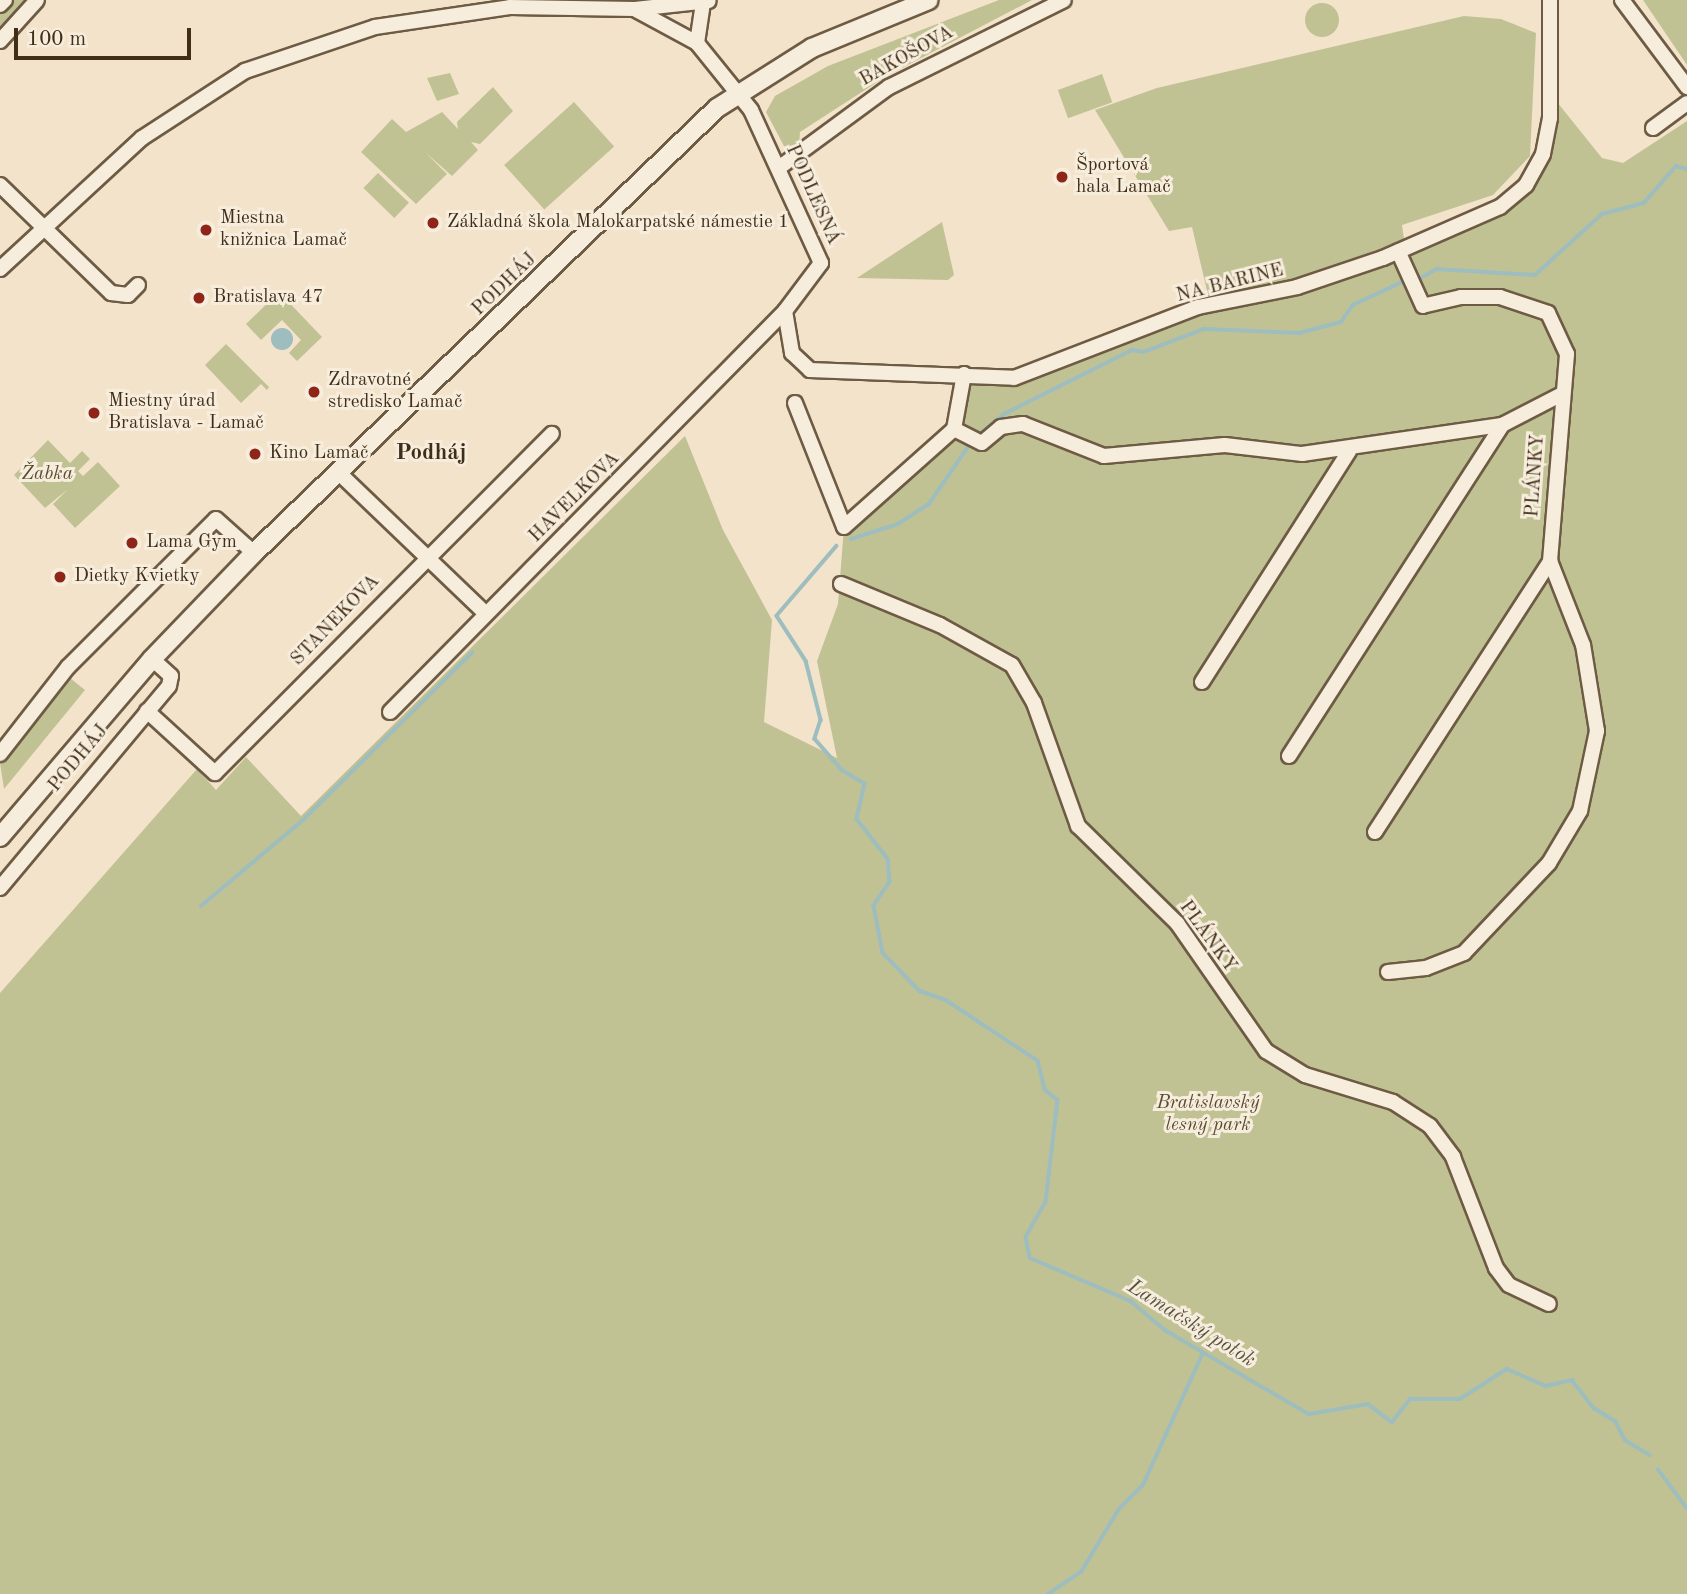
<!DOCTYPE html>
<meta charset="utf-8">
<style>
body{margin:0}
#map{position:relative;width:1687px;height:1594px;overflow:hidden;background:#f3e3cb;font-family:"Old Standard TT",serif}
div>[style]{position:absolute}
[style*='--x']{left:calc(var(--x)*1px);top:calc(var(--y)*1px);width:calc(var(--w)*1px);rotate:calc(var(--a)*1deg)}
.green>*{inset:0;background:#c1c293;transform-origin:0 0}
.round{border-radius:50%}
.water>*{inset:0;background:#9dbdbe}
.stream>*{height:3.5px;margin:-1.75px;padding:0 1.75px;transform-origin:1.75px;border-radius:1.75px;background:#9dbdbe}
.roads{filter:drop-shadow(2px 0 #6e5b44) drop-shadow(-2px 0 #6e5b44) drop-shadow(0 2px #6e5b44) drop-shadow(0 -2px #6e5b44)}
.minor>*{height:14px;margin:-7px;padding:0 7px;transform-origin:7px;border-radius:7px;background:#f7eddd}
.tertiary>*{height:18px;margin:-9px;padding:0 9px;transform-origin:9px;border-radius:9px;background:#f7eddd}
.dots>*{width:19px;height:19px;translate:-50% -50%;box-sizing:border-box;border:4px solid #f7eddd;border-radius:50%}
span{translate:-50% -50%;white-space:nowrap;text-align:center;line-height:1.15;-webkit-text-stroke:6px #f7eddd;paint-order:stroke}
.street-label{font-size:19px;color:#412e17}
.poi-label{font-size:19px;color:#412e17}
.left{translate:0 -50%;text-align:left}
.park-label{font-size:19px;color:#5b4c30;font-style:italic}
.water-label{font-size:21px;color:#585241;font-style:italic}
.quarter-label{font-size:23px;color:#412e17;font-weight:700}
.scale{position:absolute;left:14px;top:28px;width:177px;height:32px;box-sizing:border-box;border:4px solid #412e17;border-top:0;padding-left:9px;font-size:21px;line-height:24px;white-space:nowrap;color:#412e17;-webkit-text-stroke:5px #f7eddd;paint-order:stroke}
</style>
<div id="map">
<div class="green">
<i style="clip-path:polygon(5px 0,37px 0,0 41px,0 5px)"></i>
<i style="clip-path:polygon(999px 0,1032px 0,885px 77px,800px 132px,799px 147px,785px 148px,766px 112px,775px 96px,828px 66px)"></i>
<i style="clip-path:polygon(1643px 0,1687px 0,1687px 65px)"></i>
<i class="round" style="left:1305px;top:3px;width:34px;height:34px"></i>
<i style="clip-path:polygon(1464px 16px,1501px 19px,1536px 33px,1530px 156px,1493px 195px,1402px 225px,1404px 239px,1322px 272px,1209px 299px,1192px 227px,1169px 231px,1095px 110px,1157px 88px)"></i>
<i style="clip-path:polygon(450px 73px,459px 94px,437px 101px,427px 78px)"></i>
<i style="left:1102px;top:74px;width:30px;height:47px;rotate:70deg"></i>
<i style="clip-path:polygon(493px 87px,513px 111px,480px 144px,471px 142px,478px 150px,452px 176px,425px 152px,447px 174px,416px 204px,361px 152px,392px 119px,406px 132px,442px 112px,458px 129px,457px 122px)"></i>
<i style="left:574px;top:102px;width:60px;height:94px;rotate:48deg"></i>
<i style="clip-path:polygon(1557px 102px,1602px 158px,1623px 163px,1687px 121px,1687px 1594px,0 1594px,0 993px,197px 769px,216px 790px,246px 757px,301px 816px,685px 436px,723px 530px,772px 620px,764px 722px,837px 758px,817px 661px,838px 604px,844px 527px,954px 430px,964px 374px,1014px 378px,1207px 305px,1299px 294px,1499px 214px,1527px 193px,1541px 170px)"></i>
<i style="left:378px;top:173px;width:43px;height:21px;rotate:44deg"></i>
<i style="clip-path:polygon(942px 222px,954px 275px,948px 280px,857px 278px)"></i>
<i style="clip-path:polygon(279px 292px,322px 337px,297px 361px,289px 353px,301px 340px,282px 320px,261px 340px,246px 324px)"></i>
<i style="clip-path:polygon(226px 344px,269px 387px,267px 390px,261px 384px,241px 403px,205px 365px)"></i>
<i style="clip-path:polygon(48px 440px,70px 463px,82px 451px,90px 459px,78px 471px,83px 476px,98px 462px,120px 486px,75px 528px,53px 504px,68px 489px,45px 508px,14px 475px)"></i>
<i style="clip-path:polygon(70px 678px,85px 690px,4px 789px,0 763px)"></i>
</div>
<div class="water">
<i class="round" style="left:271px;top:328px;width:22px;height:22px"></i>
</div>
<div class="stream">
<i style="--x:1417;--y:280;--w:23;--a:-29"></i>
<i style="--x:1437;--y:269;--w:98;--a:3.5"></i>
<i style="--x:1535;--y:275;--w:91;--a:-42.3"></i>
<i style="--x:1602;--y:214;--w:43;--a:-14.7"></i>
<i style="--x:1644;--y:203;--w:49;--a:-49.1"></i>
<i style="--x:1676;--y:166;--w:11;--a:15"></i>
<i style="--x:977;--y:436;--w:35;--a:-39"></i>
<i style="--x:1004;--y:414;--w:143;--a:-26.6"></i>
<i style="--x:1132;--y:350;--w:12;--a:9"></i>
<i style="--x:1144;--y:352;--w:64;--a:-21"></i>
<i style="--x:1204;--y:329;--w:95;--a:2.4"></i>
<i style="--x:1299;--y:333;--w:43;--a:-14.7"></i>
<i style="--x:1341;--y:322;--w:21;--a:-55"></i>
<i style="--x:1353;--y:305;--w:54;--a:-25.1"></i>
<i style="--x:851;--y:539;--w:49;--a:-17.7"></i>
<i style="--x:898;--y:524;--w:37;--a:-33"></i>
<i style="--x:929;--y:504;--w:76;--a:-55.7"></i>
<i style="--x:837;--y:546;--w:92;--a:130.6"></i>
<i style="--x:777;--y:616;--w:54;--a:57.2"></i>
<i style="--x:806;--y:661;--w:61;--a:75.7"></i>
<i style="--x:821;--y:720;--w:20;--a:108"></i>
<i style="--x:815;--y:739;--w:41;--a:48.9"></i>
<i style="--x:842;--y:770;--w:27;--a:31"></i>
<i style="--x:865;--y:784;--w:36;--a:103"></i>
<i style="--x:857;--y:819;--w:51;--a:52.2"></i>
<i style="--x:888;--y:859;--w:23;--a:85"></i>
<i style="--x:890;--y:882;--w:29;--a:124"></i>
<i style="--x:874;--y:906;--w:48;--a:79.2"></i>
<i style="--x:883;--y:953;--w:53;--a:45.8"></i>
<i style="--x:920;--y:991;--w:28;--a:19"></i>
<i style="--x:946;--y:1000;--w:110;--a:33.5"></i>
<i style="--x:1038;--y:1061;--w:30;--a:76"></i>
<i style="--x:1045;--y:1090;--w:16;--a:38"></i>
<i style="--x:1058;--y:1100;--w:103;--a:96.7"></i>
<i style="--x:1046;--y:1202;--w:40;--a:119.7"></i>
<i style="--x:1026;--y:1237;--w:21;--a:79"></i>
<i style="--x:1030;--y:1258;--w:110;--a:23.1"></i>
<i style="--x:1131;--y:1301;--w:45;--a:40.5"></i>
<i style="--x:1165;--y:1330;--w:167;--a:30.3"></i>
<i style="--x:1309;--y:1414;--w:60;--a:-9.6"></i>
<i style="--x:1368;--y:1404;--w:30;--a:37"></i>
<i style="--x:1392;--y:1422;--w:29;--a:-52"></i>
<i style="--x:1410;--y:1399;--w:50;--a:0"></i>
<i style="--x:1460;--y:1399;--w:56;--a:-32.6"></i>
<i style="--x:1507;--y:1369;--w:43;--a:23.6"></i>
<i style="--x:1546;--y:1386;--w:27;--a:-13"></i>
<i style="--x:1572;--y:1380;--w:36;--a:52"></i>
<i style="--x:1594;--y:1408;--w:26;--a:32"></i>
<i style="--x:1616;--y:1422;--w:20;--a:63"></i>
<i style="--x:1625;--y:1440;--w:29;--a:31"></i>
<i style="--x:201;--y:906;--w:133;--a:-40.1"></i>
<i style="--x:303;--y:820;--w:238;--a:-44.7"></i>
<i style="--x:1658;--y:1469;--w:49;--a:53.4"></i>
<i style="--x:1048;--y:1594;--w:40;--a:-34"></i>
<i style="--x:1081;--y:1572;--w:74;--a:-58.9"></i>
<i style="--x:1119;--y:1509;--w:34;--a:-45"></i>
<i style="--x:1143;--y:1485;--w:145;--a:-65.6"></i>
</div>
<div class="roads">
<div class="minor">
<i style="--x:1622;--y:0;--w:109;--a:53.2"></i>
<i style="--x:0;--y:5;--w:7;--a:-45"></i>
<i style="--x:636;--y:10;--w:69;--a:28.4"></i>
<i style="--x:0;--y:41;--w:55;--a:-47.9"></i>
<i style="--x:1653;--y:128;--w:42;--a:-36.3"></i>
<i style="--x:780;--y:167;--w:135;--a:-36.3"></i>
<i style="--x:889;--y:87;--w:195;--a:-26.4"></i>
<i style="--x:0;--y:185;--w:155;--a:44.2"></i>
<i style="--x:111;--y:293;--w:17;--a:7"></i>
<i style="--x:128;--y:295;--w:14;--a:-45"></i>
<i style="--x:0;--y:269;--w:193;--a:-42.7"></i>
<i style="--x:142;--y:138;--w:123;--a:-33"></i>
<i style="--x:245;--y:71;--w:137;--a:-18.7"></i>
<i style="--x:375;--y:27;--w:136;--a:-8.4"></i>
<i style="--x:510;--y:7;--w:125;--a:0.9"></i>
<i style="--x:635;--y:9;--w:74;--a:-6.2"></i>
<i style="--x:785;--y:311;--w:43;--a:80.5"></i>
<i style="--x:792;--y:353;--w:25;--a:43"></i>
<i style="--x:810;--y:370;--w:204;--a:2.2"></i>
<i style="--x:1014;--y:378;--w:197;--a:-21.1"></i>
<i style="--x:1198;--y:307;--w:101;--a:-11.4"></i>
<i style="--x:1297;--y:287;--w:91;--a:-18.6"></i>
<i style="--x:1383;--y:258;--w:128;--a:-23.6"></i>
<i style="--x:1500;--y:207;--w:34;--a:-40"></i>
<i style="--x:1526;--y:185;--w:35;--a:-61"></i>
<i style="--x:1543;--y:154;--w:37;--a:-79"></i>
<i style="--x:1550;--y:118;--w:118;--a:-90"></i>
<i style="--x:795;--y:403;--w:133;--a:68.4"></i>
<i style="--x:844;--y:527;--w:147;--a:-41.7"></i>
<i style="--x:954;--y:429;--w:56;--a:-79.7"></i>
<i style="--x:954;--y:429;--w:31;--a:27"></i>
<i style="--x:982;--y:443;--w:25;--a:-40"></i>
<i style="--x:1001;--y:427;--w:22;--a:-8"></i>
<i style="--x:1023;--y:424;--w:87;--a:21.6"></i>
<i style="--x:1104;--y:456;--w:121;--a:-5.2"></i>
<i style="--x:1225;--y:445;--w:78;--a:6.7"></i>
<i style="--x:1302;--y:454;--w:202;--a:-8.3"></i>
<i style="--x:1502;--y:425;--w:68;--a:-27.3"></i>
<i style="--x:338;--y:472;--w:202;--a:43.8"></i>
<i style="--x:841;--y:584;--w:107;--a:22.5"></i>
<i style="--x:940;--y:625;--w:82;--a:29.1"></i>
<i style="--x:1012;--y:665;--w:44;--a:59.9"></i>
<i style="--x:1034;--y:703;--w:131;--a:70.3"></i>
<i style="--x:1078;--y:826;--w:139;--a:44.4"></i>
<i style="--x:1177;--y:923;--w:156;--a:55.2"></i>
<i style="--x:1266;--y:1051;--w:46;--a:31.6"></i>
<i style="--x:1305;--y:1075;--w:92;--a:17.1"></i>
<i style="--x:1393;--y:1102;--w:44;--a:33"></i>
<i style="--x:1430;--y:1126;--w:39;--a:53"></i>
<i style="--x:1453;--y:1157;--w:119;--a:68.8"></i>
<i style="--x:1496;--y:1268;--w:21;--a:53"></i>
<i style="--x:1509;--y:1285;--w:44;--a:25.4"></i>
<i style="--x:1202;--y:682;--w:274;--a:-57.5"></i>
<i style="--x:147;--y:711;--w:92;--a:42.4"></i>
<i style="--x:215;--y:773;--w:478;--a:-45.2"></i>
<i style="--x:390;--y:712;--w:563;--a:-45.43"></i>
<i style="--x:785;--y:311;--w:60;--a:-53.1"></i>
<i style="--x:821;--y:263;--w:168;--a:-114.6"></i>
<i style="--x:751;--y:110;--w:86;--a:-128.9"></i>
<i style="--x:697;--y:43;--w:40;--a:-81.5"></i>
<i style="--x:0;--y:754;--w:110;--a:-52"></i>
<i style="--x:68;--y:667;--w:209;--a:-45"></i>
<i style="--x:216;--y:519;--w:51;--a:41.8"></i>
<i style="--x:1289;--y:756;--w:394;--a:-57.2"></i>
<i style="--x:1375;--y:832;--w:323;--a:-57.1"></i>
<i style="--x:0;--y:888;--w:263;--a:-50.1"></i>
<i style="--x:169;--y:686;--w:10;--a:-79"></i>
<i style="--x:171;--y:676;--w:25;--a:-138"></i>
<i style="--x:1388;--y:972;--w:38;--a:-6"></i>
<i style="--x:1426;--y:968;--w:41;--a:-21.5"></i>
<i style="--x:1464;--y:953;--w:124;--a:-46.6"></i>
<i style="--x:1549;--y:863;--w:61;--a:-59.2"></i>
<i style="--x:1580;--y:811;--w:82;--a:-78"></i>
<i style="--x:1597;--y:731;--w:87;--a:-99.2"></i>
<i style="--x:1583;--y:645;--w:90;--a:-111.4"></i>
<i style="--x:1550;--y:561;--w:208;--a:-85.3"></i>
<i style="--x:1567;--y:354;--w:45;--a:-114.9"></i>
<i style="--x:1548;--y:313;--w:51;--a:-161.6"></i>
<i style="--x:1500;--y:297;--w:39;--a:180"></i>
<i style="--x:1461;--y:297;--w:39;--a:167"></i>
<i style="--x:1423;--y:306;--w:60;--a:-114.4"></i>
</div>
<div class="tertiary">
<i style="--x:0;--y:837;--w:234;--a:-49.5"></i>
<i style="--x:152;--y:659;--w:147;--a:-46.1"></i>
<i style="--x:254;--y:553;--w:642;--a:-43.86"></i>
<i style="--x:717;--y:108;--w:112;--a:-32.3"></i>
<i style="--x:812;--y:48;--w:126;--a:-22.3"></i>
</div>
</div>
<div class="dots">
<i style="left:1062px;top:177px;background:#8f2418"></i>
<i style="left:433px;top:223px;background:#8f2418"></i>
<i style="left:206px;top:230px;background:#8f2418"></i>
<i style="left:199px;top:298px;background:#8f2418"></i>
<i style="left:314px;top:392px;background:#8f2418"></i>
<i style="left:94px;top:413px;background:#8f2418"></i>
<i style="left:255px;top:454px;background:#8f2418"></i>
<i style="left:132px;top:543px;background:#8f2418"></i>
<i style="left:60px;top:577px;background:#8f2418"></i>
</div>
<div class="street-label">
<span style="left:907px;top:57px;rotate:-29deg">BAKOŠOVA</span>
<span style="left:812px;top:195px;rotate:66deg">PODLESNÁ</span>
<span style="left:1230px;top:284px;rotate:-14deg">NA BARINE</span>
<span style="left:505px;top:285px;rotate:-44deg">PODHÁJ</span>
<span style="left:1536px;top:476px;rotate:-86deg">PLÁNKY</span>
<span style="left:575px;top:498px;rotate:-45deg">HAVELKOVA</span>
<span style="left:336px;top:621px;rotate:-46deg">STANEKOVA</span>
<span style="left:79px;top:759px;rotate:-50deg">PODHÁJ</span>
<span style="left:1207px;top:937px;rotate:54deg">PLÁNKY</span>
</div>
<div class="poi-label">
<span class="left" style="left:1076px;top:177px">Športová<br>hala Lamač</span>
<span class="left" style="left:220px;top:230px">Miestna<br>knižnica Lamač</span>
<span class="left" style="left:447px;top:223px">Základná škola Malokarpatské námestie 1</span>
<span class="left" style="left:213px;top:298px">Bratislava 47</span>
<span class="left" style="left:328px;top:392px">Zdravotné<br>stredisko Lamač</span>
<span class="left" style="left:108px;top:413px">Miestny úrad<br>Bratislava - Lamač</span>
<span class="left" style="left:269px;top:454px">Kino Lamač</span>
<span class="left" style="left:146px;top:543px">Lama Gym</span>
<span class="left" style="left:74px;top:577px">Dietky Kvietky</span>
</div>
<div class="park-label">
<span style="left:47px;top:475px">Žabka</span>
<span style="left:1208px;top:1115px">Bratislavský<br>lesný park</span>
</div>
<div class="water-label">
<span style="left:1191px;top:1324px;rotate:32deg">Lamačský potok</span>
</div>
<div class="quarter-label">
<span style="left:431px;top:453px">Podháj</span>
</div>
<div class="scale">100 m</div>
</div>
